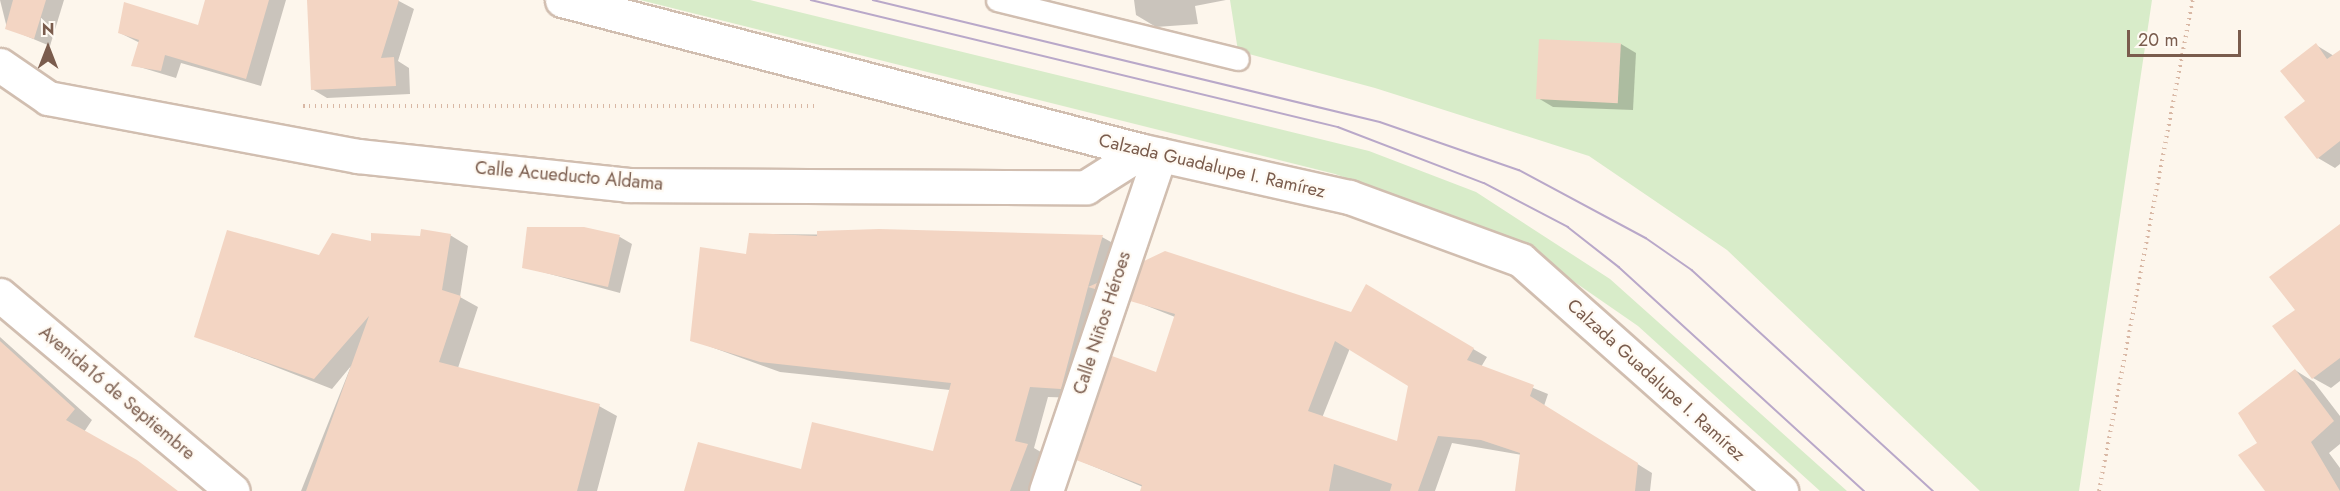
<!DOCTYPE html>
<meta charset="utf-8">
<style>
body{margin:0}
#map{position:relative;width:2340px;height:491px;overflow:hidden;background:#fdf6ec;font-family:Jost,sans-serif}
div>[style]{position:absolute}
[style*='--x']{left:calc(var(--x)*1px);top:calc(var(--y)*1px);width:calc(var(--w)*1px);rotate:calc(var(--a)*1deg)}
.green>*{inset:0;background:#d8ecc9}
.shadow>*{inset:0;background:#0003}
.building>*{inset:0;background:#f3d5c3;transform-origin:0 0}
.path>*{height:4px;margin-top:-2px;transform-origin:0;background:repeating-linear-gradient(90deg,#d9b8a5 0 1.5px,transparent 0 6px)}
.roads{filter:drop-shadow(2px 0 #d1beb0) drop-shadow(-2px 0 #d1beb0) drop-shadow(0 2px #d1beb0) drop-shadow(0 -2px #d1beb0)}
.lane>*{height:21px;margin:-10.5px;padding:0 10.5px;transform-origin:10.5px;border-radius:10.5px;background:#fff}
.street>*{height:33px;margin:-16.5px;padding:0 16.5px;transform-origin:16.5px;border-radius:16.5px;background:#fff}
.secondary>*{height:33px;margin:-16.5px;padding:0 16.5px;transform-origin:16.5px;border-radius:16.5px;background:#fff}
.tram>*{height:1.5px;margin:-0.75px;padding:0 0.75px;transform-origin:0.75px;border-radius:0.75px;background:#b9a8c9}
span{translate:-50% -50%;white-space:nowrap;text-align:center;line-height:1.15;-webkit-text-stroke:4.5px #fffaf3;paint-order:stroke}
.street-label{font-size:18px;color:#7a5c4d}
.north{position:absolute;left:18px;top:18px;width:60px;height:60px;-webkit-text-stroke:4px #fffaf3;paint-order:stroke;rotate:0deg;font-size:16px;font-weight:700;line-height:24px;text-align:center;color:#7a5c4d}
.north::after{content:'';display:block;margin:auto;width:21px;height:27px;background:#7a5c4d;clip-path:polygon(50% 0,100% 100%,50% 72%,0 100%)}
.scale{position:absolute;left:2127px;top:30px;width:114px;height:27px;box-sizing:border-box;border:3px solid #7a5c4d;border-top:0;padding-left:8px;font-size:18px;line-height:21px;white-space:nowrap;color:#7a5c4d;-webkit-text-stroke:4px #fffaf3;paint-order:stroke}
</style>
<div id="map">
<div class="green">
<i style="clip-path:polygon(640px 0,750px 0,1369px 151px,1476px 192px,1610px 279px,1847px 491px,1820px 491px,1638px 326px,1508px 236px,1335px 174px)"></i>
<i style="clip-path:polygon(1230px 0,2152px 0,2079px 491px,1980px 491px,1727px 250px,1589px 156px,1375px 88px,1238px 51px)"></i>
</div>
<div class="shadow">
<i style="clip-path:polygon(0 0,64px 0,50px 46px,7px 28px)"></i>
<i style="clip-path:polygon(207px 0,286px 0,261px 86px,181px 63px,176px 78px,133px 65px,140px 43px,120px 33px,199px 27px)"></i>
<i style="clip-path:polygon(308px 0,397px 0,414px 9px,398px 61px,409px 68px,410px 94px,327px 98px,312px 89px)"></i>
<i style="clip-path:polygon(1134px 0,1226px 0,1195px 6px,1198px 24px,1156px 27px,1136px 15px)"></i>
<i style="clip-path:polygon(1621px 44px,1636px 53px,1633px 110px,1553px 107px,1538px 98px)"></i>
<i style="clip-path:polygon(2316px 45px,2334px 56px,2340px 52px,2340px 164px,2335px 168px,2318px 158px,2307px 102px)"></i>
<i style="clip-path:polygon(2340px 226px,2340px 381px,2331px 388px,2313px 378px,2297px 310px)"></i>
<i style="clip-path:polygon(529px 229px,620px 237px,632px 244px,620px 293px,524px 267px)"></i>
<i style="clip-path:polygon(751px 234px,1102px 237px,1120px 247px,1079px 398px,1048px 397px,1034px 448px,1051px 458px,1041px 491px,685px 491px,934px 453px,950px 390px,780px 372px,692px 340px,747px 256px)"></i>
<i style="clip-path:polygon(450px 235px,468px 246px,460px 297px,478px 307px,458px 368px,599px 406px,617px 416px,597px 491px,301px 491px,351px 366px,332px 389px,196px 336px,320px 257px,372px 243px)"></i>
<i style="clip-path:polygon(evenodd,1366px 287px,1487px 357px,1481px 367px,1548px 394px,1544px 406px,1652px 473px,1650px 491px,1519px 491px,1522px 455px,1452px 443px,1435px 491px,1141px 491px,1143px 487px,1078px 460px,1157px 374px,1175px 317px,1132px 300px,1352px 314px,1366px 287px,1350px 348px,1409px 385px,1398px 443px,1322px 418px,1350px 348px)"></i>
<i style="clip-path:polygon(0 337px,92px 420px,84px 432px,174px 491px,0 491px)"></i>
<i style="clip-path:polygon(2295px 370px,2314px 382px,2340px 416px,2340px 444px,2329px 453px,2340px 468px,2340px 491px,2267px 491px,2259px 443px)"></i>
</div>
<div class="building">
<i style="clip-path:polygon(13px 0,46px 0,34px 39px,5px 29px)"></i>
<i style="clip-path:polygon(205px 0,269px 0,246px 79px,165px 55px,161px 71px,131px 66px,139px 40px,118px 33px,124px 2px,198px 25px)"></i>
<i style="clip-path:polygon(307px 0,399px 0,381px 58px,394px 57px,396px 86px,311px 90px)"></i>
<i style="left:1539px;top:39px;width:82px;height:60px;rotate:3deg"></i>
<i style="clip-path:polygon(2316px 43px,2327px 59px,2340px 50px,2340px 141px,2317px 159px,2284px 117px,2305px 101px,2280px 71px)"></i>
<i style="clip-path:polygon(2340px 224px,2340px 358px,2312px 379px,2272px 326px,2295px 310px,2269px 277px)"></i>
<i style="clip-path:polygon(527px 227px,584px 227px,620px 235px,608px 287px,522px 268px)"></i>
<i style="clip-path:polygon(421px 229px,451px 234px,442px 290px,461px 296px,439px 362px,600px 404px,577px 491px,306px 491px,369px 316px,314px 379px,194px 337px,227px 230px,319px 255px,332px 233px,371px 241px,371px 233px,420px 236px)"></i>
<i style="clip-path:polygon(879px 229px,1103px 235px,1088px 287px,1097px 283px,1095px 289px,1088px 287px,1061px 389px,1030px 387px,1015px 441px,1028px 444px,1010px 491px,684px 491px,698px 442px,801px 469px,812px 422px,933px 451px,951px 383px,760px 362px,690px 341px,700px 247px,746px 254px,749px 233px,817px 236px,817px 231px)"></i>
<i style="clip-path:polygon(evenodd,1165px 251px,1351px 312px,1366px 284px,1474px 348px,1467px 360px,1534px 385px,1530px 396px,1638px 463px,1635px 491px,1515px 491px,1520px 453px,1481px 440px,1438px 436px,1418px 491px,1390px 491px,1392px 484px,1334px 464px,1329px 491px,1140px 491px,1142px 485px,1076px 460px,1112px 356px,1156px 372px,1175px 314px,1130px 301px,1144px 261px,1165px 251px,1335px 341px,1408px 386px,1397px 441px,1308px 411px,1335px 341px)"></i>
<i style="clip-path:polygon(0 341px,75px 409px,66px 420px,137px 460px,178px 491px,0 491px)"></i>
<i style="clip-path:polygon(2295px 369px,2334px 421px,2311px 442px,2340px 491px,2265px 491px,2238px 455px,2257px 443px,2238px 413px)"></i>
</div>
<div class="path">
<i style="--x:303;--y:106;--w:515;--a:0"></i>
<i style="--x:2099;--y:491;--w:500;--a:-79.2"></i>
</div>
<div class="roads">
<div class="lane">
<i style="--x:997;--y:0;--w:248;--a:13.8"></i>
</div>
<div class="street">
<i style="--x:0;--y:65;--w:58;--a:34.5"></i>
<i style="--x:48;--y:98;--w:315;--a:10.6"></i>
<i style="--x:358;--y:156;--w:272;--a:6.1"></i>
<i style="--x:628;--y:185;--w:458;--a:0.3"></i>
<i style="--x:1086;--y:187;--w:67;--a:-32.3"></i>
<i style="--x:1046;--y:491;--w:355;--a:-71.3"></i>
</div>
<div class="secondary">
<i style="--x:562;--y:0;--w:600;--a:14.57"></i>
<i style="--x:1143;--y:151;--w:211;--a:12.6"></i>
<i style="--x:1349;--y:197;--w:183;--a:20.1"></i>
<i style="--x:1521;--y:260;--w:348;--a:41.6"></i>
<i style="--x:0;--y:295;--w:304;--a:40.1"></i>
</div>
</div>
<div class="tram">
<i style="--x:811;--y:0;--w:542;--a:13.55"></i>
<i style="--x:1338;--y:127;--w:156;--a:21"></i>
<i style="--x:1484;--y:183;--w:95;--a:27.6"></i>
<i style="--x:1568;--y:227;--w:65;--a:38.1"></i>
<i style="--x:1619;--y:267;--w:332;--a:42.4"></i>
<i style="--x:873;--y:0;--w:521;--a:13.53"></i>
<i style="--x:1380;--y:122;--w:147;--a:19.1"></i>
<i style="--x:1519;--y:170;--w:144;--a:28.2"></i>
<i style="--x:1646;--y:238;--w:56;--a:34.8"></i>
<i style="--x:1692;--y:270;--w:327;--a:42.5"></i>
</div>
<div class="street-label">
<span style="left:1212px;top:166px;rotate:13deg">Calzada Guadalupe I. Ramírez</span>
<span style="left:569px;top:176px;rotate:5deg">Calle Acueducto Aldama</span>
<span style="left:1102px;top:323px;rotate:-72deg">Calle Niños Héroes</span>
<span style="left:1656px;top:380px;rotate:42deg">Calzada Guadalupe I. Ramírez</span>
<span style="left:117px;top:393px;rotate:40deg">Avenida16 de Septiembre</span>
</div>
<div class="north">N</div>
<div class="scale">20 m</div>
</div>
